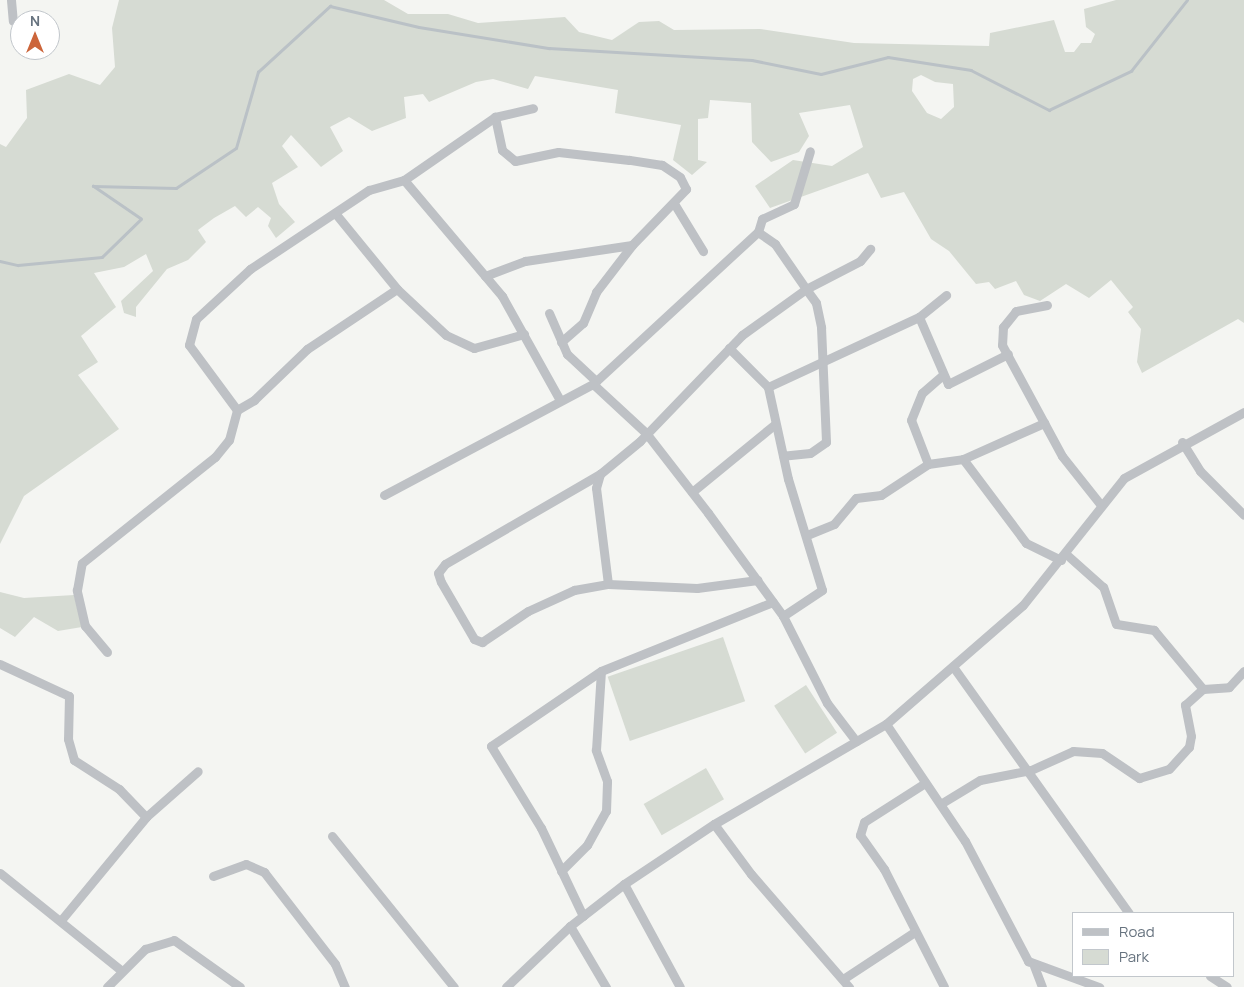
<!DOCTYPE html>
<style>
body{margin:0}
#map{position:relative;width:1244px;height:987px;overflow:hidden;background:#f4f5f2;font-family:Manrope,sans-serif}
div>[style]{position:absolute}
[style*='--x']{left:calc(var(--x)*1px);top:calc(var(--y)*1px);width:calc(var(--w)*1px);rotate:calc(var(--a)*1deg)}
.green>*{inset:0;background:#d6dbd3;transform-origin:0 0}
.stream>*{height:2.5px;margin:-1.25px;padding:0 1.25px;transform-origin:1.25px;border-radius:1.25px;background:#bac1c6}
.minor>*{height:9px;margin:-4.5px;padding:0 4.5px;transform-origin:4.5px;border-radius:4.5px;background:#bec1c5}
span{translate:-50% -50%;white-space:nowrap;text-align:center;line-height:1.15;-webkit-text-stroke:5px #fff;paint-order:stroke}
.legend{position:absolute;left:1072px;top:912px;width:162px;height:65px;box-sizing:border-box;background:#fff;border:1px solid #c2c7cc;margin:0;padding:6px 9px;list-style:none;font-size:15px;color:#67737f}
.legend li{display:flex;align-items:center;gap:10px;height:25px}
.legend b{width:25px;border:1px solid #c2c7cc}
.north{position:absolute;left:10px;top:10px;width:50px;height:50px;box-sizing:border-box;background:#fff;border:1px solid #c2c7cc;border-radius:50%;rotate:0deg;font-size:14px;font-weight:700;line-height:20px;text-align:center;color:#67737f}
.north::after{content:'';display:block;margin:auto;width:18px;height:22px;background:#cc653a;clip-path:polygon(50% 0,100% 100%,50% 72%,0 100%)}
</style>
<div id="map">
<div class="green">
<i style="clip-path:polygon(evenodd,119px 0,384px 0,408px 14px,448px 14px,478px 23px,565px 17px,579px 32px,612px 40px,639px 22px,659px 21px,674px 30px,760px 29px,854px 43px,989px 46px,990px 33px,1054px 20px,1065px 52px,1074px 52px,1081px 43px,1091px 43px,1095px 34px,1086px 27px,1084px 9px,1116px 0,1244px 0,1244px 323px,1238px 319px,1142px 373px,1137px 362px,1141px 329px,1128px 312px,1133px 307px,1111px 280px,1089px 298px,1066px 284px,1040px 301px,1024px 295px,1016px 281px,995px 289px,989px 282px,976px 284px,949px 251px,931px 239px,904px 192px,881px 198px,868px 173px,770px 208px,755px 186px,793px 160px,832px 166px,863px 147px,850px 105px,799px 113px,809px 136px,799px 152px,771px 162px,752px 142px,751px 103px,710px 100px,708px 118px,698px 119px,698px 160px,707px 162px,692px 175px,673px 160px,681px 125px,615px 113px,618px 90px,535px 76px,528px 89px,493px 79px,476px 82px,429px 102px,423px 94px,404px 97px,406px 118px,372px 131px,349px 117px,330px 127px,343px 151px,321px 167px,291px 135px,282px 146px,298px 167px,272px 183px,279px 204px,295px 222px,276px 238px,268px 226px,271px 218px,258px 207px,246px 217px,235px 206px,214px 218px,198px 230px,206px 242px,188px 260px,167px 269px,136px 307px,136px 317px,124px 313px,121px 301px,153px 271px,146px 254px,124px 267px,94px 273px,116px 307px,81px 336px,98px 362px,78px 375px,119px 429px,24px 496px,0 544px,0 144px,6px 147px,27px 118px,26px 90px,69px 74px,100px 85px,115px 67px,112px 28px,119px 0,921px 75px,935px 82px,953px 84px,954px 107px,941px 119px,927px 113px,912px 91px,913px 79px,921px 75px)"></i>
<i style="clip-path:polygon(0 592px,24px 598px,74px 595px,82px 627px,58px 631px,34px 617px,15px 637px,0 628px)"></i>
<i style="left:723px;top:637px;width:68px;height:122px;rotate:71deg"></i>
<i style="left:806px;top:685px;width:57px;height:38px;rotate:57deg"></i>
<i style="left:706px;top:768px;width:36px;height:72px;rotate:60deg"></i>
</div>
<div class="stream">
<i style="--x:0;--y:261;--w:18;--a:13"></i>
<i style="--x:18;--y:265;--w:84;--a:-5.4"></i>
<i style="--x:102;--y:257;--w:54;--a:-44.3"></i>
<i style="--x:141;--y:219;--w:58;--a:-145.5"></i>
<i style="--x:93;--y:186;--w:83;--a:1.4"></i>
<i style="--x:176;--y:188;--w:72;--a:-33.7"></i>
<i style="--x:236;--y:148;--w:79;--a:-73.9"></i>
<i style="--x:258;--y:72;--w:98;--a:-42.5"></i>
<i style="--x:330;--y:6;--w:91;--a:13.3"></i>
<i style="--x:419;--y:27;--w:132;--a:9.2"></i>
<i style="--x:549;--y:48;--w:203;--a:3.4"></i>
<i style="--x:752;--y:60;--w:70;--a:11.5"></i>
<i style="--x:821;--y:74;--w:69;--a:-14.2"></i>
<i style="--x:888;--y:57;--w:84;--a:8.9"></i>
<i style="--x:971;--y:70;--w:88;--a:27.1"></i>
<i style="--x:1049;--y:110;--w:91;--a:-25.4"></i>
<i style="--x:1131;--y:71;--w:90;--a:-51.7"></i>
</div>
<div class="minor">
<i style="--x:11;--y:0;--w:21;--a:85"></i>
<i style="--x:404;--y:180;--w:152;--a:49.8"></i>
<i style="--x:502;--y:296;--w:119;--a:60.9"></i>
<i style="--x:675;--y:205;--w:54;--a:58.7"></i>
<i style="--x:335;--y:213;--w:98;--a:50.8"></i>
<i style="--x:397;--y:289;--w:67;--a:43.2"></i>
<i style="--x:446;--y:335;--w:31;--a:25"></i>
<i style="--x:474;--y:348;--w:52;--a:-15.6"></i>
<i style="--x:758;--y:232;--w:14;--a:-73"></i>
<i style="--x:762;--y:219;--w:35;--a:-25"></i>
<i style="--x:794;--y:204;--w:55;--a:-73.2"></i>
<i style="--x:485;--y:276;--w:43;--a:-20.6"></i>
<i style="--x:525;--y:261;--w:108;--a:-8.5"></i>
<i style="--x:632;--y:245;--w:78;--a:-46"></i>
<i style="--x:686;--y:189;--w:13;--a:-117"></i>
<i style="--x:680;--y:177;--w:22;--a:-146"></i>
<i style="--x:662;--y:165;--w:33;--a:-171"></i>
<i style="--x:629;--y:160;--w:71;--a:-173.6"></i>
<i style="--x:558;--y:152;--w:44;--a:168.2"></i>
<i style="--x:515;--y:161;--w:17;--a:-140"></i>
<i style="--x:502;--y:150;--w:34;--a:-102"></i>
<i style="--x:1047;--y:305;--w:32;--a:169"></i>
<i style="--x:1016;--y:311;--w:21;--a:129"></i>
<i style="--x:1003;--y:327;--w:18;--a:93"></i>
<i style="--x:1002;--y:345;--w:126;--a:61.6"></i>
<i style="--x:1062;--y:456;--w:61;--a:51.6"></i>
<i style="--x:549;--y:313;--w:45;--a:66.3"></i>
<i style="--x:567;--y:354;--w:40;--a:43"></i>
<i style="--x:919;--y:317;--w:73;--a:66.6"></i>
<i style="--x:948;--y:384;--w:67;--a:-26.6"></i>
<i style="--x:561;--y:342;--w:29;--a:-41"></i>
<i style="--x:583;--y:323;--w:34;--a:-67"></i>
<i style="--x:596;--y:292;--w:59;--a:-52.5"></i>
<i style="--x:729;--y:348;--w:55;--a:45"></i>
<i style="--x:593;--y:384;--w:224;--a:-42.7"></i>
<i style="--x:758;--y:232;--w:21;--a:35"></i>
<i style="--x:775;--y:244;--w:55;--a:55.4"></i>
<i style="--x:806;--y:289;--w:17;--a:54"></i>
<i style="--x:816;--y:303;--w:25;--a:78"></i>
<i style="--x:821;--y:327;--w:115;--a:87.5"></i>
<i style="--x:826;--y:442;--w:19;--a:145"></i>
<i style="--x:810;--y:453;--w:27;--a:174"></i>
<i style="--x:237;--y:410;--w:81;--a:-126.4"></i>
<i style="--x:189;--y:345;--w:27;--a:-75"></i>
<i style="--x:196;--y:319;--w:74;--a:-42.8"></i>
<i style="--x:250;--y:269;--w:143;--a:-33.6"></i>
<i style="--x:369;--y:190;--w:36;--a:-16"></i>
<i style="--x:404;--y:180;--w:111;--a:-34.7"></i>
<i style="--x:495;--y:117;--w:39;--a:-13"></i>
<i style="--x:1182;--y:442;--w:34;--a:58"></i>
<i style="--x:1200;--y:471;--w:62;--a:45"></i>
<i style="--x:963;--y:459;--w:105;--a:53.1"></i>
<i style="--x:1026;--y:543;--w:39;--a:26"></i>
<i style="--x:928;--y:464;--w:47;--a:-111.1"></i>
<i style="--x:911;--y:420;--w:29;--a:-68"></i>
<i style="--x:922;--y:393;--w:28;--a:-41"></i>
<i style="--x:600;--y:474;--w:179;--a:149.9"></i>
<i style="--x:445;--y:564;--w:11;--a:128"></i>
<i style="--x:438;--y:573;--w:9;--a:72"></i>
<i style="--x:441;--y:582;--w:66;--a:59.9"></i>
<i style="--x:474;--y:639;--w:9;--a:21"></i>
<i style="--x:482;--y:642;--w:55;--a:-34"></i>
<i style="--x:528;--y:611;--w:51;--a:-24.5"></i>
<i style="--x:574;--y:590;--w:35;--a:-10"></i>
<i style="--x:608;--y:584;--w:89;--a:2.6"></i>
<i style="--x:697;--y:588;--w:61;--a:-7.6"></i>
<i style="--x:692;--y:492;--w:106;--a:-39.3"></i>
<i style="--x:384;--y:495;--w:237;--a:-28"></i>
<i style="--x:593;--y:384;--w:72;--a:42.8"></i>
<i style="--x:646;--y:433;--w:101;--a:52.2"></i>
<i style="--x:708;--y:513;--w:127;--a:53.9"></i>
<i style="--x:783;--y:616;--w:97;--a:63.2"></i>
<i style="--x:827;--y:703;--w:48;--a:52.7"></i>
<i style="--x:807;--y:535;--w:29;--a:-22"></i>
<i style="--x:834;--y:524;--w:34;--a:-50"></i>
<i style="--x:856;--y:498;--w:25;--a:-7"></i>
<i style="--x:881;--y:495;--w:56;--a:-33.4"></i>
<i style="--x:928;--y:464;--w:35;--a:-8"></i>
<i style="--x:963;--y:459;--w:89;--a:-24"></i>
<i style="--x:608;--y:584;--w:97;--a:-97.1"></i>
<i style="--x:596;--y:488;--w:15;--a:-74"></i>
<i style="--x:600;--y:474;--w:52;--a:-39.5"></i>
<i style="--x:640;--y:441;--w:147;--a:-46.1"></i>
<i style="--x:742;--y:335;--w:79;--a:-35.7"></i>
<i style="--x:806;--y:289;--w:61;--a:-27.4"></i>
<i style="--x:860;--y:261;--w:16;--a:-50"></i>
<i style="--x:783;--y:616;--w:47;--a:-33.7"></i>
<i style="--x:822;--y:590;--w:116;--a:-107"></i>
<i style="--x:788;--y:479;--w:94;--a:-102.3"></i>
<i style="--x:768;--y:387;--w:166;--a:-24.9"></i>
<i style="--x:919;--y:317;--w:35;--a:-39"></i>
<i style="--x:107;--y:652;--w:34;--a:-130"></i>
<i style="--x:85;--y:626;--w:37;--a:-103"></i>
<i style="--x:77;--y:590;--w:27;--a:-80"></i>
<i style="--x:82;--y:563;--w:170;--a:-38.6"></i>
<i style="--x:215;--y:457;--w:22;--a:-51"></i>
<i style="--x:229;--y:440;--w:31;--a:-75"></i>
<i style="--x:237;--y:410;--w:20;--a:-30"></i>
<i style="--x:254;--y:400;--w:74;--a:-43.9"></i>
<i style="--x:307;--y:349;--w:108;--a:-33.7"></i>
<i style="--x:0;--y:664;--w:76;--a:24.9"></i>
<i style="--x:69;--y:696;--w:43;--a:91.3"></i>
<i style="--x:68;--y:739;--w:22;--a:74"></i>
<i style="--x:74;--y:760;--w:54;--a:32.8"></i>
<i style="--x:119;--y:789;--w:39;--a:46"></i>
<i style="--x:954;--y:668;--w:301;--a:54.5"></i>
<i style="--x:1203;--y:689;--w:26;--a:-4"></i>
<i style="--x:1229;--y:687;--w:22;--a:-47"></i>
<i style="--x:886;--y:724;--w:141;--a:56"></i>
<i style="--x:965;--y:841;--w:136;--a:62.3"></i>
<i style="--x:1028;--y:961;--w:76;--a:20.1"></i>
<i style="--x:925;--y:783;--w:72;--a:147.4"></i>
<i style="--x:864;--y:822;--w:14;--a:107"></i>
<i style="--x:860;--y:835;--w:42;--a:54.8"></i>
<i style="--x:884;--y:869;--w:132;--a:63"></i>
<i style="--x:942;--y:803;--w:44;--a:-31.2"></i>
<i style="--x:980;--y:780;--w:52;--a:-11.1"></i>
<i style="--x:1031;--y:770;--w:46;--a:-24.3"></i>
<i style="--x:1073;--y:751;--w:29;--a:4"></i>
<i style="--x:1102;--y:753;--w:45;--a:34"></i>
<i style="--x:1139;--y:778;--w:31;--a:-17"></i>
<i style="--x:1169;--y:769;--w:30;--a:-48"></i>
<i style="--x:1189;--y:747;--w:11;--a:-80"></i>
<i style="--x:1191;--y:736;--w:32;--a:-101"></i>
<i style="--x:1185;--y:705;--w:24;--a:-42"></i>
<i style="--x:1203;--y:689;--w:77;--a:-129.7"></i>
<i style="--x:1154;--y:630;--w:38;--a:-171"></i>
<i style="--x:1116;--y:624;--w:39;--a:-109"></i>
<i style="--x:1103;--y:587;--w:50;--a:-138.3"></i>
<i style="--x:714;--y:824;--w:62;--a:53.5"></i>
<i style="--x:751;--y:874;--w:150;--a:49.1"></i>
<i style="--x:332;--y:836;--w:194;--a:51.1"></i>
<i style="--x:561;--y:871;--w:37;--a:-45"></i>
<i style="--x:587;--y:845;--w:39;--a:-61"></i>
<i style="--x:606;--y:811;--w:30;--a:-88"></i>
<i style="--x:607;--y:781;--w:33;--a:-110"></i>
<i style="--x:596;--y:750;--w:79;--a:-86.4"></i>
<i style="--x:0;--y:873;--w:156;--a:38.8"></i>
<i style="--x:213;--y:876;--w:35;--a:-20"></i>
<i style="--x:246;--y:864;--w:20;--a:24"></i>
<i style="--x:264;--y:872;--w:116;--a:52.3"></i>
<i style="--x:335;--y:964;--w:25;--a:67"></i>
<i style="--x:624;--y:884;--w:117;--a:61.5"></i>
<i style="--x:583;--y:916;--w:98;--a:-115.5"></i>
<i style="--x:541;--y:828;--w:96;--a:-121.4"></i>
<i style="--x:491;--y:746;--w:133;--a:-34.3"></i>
<i style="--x:601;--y:671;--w:185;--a:-21.9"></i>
<i style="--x:62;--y:919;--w:132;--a:-50.5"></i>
<i style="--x:146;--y:817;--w:69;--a:-41.5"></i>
<i style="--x:570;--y:926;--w:71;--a:59.5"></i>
<i style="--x:1034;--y:966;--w:22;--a:69"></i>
<i style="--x:1210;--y:976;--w:20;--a:33"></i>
<i style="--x:843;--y:979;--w:84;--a:-33.3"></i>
<i style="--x:107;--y:987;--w:54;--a:-45"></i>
<i style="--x:145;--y:949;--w:30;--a:-17"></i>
<i style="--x:174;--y:940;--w:81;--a:35.5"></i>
<i style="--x:506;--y:987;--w:88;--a:-43.6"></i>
<i style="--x:570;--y:926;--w:68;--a:-37.9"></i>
<i style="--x:624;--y:884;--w:108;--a:-33.7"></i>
<i style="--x:714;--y:824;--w:199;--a:-30.2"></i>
<i style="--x:886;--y:724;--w:181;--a:-41"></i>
<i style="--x:1023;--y:605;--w:162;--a:-51.5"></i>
<i style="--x:1124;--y:478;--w:137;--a:-28.8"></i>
</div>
<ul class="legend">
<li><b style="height:6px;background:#bec1c5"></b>Road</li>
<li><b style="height:14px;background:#d6dbd3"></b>Park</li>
</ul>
<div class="north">N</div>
</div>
